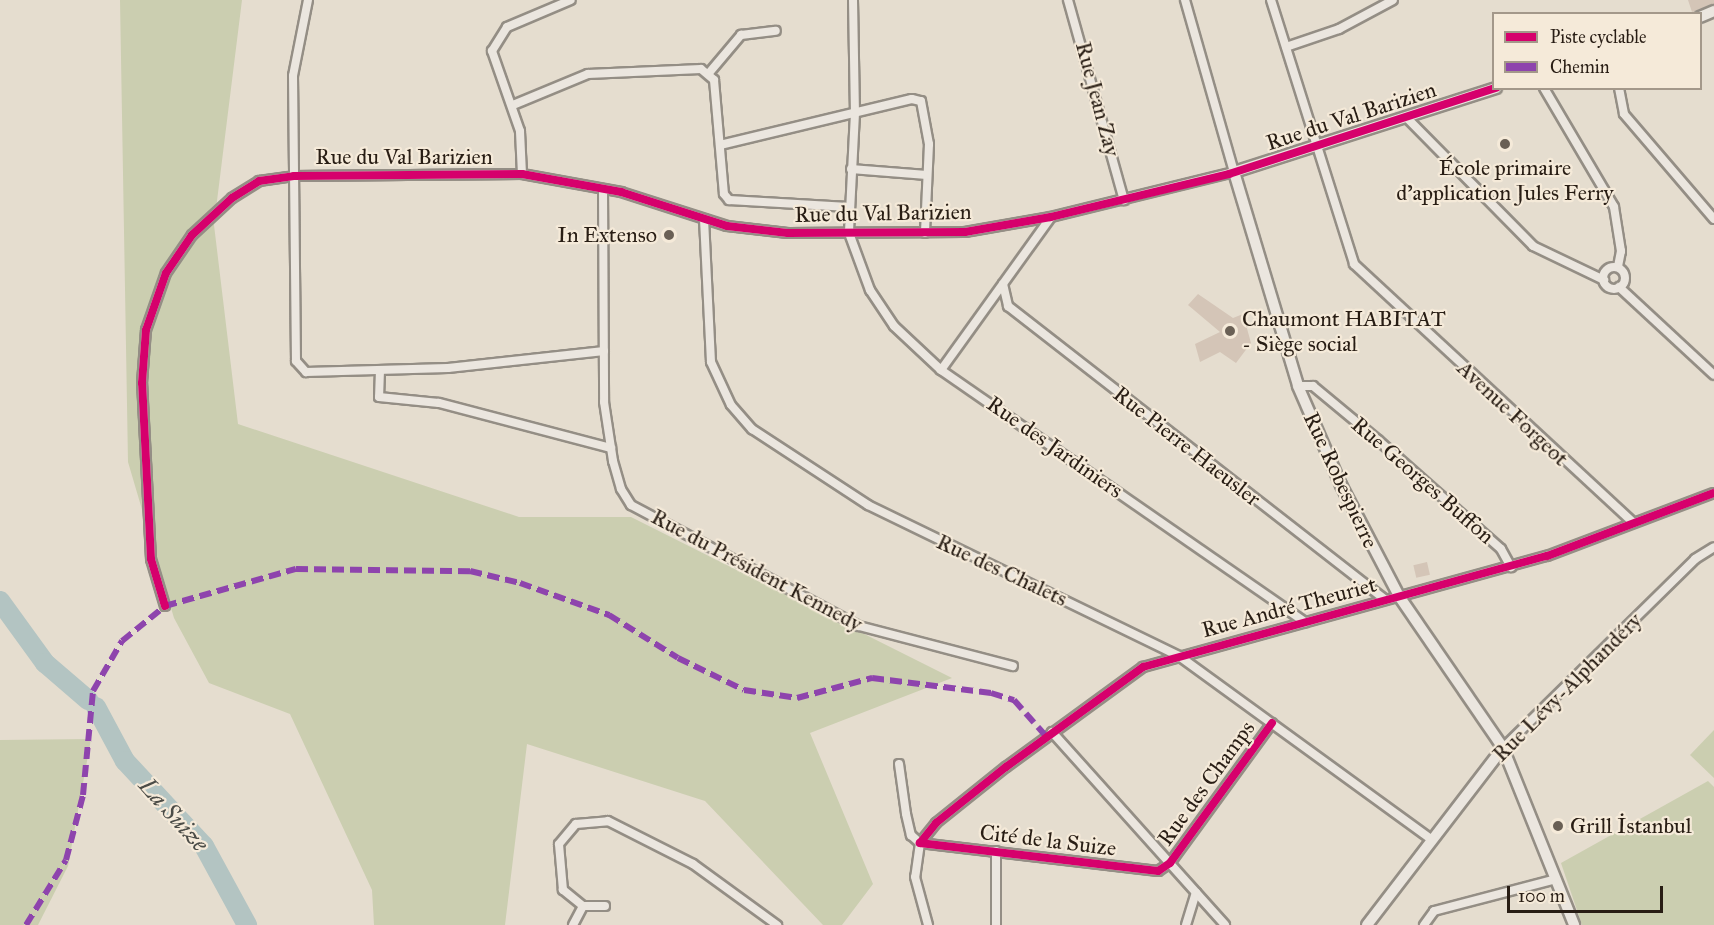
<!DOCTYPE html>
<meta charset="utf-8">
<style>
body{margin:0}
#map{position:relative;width:1714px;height:925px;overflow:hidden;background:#e5ddcf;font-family:"IM FELL Great Primer",serif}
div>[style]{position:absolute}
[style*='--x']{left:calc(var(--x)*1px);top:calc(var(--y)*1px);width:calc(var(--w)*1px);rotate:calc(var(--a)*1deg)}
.green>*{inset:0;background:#cbceb0}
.river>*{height:20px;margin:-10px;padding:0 10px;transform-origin:10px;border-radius:10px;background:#b3c4c2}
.building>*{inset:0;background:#d4c5b7;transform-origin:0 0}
.roads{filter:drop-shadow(2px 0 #948e85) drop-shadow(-2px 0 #948e85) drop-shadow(0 2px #948e85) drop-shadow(0 -2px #948e85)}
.minor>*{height:8px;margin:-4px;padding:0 4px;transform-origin:4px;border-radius:4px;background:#ebe6df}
.minor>.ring{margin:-4px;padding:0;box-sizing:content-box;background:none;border:8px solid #ebe6df;border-radius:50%}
.tertiary>*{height:10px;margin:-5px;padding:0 5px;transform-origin:5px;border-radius:5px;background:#ebe6df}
.quiet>*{height:6px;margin-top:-3px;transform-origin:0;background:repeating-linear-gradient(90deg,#8e44ad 0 12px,transparent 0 18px)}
.cycleway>*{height:8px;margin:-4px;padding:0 4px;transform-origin:4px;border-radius:4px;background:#d6006c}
.dots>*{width:16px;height:16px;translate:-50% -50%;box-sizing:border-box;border:3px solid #f5ead9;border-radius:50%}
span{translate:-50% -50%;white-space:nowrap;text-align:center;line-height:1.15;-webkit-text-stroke:4.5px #f5ead9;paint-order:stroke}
.street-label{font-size:22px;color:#281d14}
.poi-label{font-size:22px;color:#281d14}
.right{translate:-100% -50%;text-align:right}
.left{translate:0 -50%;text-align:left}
.water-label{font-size:24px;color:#4b4c47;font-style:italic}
.legend{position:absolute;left:1492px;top:12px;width:210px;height:78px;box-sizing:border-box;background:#f5ead9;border:2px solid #a3988a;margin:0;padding:8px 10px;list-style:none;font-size:18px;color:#281d14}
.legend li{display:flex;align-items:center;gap:12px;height:30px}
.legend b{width:30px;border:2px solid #a3988a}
.scale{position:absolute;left:1507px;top:886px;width:156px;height:27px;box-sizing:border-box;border:3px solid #281d14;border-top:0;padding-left:8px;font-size:18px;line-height:21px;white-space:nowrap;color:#281d14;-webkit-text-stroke:4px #f5ead9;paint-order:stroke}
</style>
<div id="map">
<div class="green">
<i style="clip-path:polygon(120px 0,242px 0,214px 225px,238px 424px,519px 517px,631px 517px,952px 678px,810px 733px,873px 884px,842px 925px,823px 925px,705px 801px,527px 744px,505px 925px,374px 925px,372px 890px,290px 714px,209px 683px,174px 618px,128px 462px)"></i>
<i style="clip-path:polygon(1714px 730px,1714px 778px,1690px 755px)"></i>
<i style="clip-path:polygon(91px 739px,68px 866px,38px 925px,0 925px,0 740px)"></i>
<i style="clip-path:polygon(1708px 781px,1714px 787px,1714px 925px,1582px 925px,1561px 863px)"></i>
</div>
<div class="river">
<i style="--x:0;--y:601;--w:77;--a:54"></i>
<i style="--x:45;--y:663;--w:57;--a:40.7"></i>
<i style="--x:96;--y:707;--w:61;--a:61.8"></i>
<i style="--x:125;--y:761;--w:116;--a:47.1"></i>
<i style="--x:204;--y:846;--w:90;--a:61.4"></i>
</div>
<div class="building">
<i style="clip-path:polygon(1688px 0,1714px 0,1714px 4px,1692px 12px)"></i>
<i style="clip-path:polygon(1198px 294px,1233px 318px,1243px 314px,1251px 343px,1236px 363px,1220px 352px,1200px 362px,1195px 344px,1220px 332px,1188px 305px)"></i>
<i style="left:1427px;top:562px;width:13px;height:14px;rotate:77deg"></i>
</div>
<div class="roads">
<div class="minor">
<i style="--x:308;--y:0;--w:77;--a:101.2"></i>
<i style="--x:293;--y:76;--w:285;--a:89.4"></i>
<i style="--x:296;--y:361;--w:15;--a:48"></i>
<i style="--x:306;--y:372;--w:142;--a:-1.6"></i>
<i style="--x:448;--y:368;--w:157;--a:-6.2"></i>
<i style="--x:853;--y:0;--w:113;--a:89"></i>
<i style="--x:855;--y:113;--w:120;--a:92.9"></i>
<i style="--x:849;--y:233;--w:61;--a:69.8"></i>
<i style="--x:870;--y:290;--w:43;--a:56.3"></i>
<i style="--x:894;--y:326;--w:64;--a:43.1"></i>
<i style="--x:941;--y:370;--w:443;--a:34.7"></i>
<i style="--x:1068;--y:0;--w:208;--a:74.4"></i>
<i style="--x:1271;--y:0;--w:277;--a:72.5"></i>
<i style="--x:1354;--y:264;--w:379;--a:42.8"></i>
<i style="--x:1286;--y:47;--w:56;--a:-18.8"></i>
<i style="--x:1339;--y:29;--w:61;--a:-28.2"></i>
<i style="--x:709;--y:73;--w:50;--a:-49.9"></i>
<i style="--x:741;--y:35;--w:35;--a:-7"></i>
<i style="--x:1544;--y:88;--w:138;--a:59.5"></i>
<i style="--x:1614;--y:207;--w:45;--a:81"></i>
<i style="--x:1621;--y:251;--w:16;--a:101"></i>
<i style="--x:1619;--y:88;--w:26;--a:79"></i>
<i style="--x:1624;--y:114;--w:138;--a:49.4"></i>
<i style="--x:513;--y:105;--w:81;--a:-22.5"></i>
<i style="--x:588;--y:74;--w:113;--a:-2.5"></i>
<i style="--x:701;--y:69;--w:17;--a:40"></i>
<i style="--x:714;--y:80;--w:114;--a:85"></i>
<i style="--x:724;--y:194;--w:8;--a:50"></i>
<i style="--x:729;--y:200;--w:120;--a:3.3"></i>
<i style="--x:1406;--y:117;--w:181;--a:45.4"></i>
<i style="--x:1533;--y:246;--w:79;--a:25.6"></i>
<i style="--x:720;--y:145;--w:197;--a:-13.5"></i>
<i style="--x:912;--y:99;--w:9;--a:13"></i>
<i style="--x:921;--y:101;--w:44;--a:79.5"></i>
<i style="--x:929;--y:144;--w:89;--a:92.6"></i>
<i style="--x:851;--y:169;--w:76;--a:4.5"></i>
<i style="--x:522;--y:174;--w:43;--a:-92.7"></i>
<i style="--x:520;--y:131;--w:85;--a:-109.3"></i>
<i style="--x:492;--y:51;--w:28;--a:-58"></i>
<i style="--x:507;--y:27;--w:69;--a:-22.9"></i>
<i style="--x:603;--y:189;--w:213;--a:89.7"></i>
<i style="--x:604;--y:402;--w:60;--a:81.3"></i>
<i style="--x:613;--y:461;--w:29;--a:74"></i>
<i style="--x:621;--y:489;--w:19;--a:58"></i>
<i style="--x:631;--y:505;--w:258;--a:28"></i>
<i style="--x:859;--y:626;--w:159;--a:14.6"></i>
<i style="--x:704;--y:219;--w:143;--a:87.2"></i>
<i style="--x:711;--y:362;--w:47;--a:65.1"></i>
<i style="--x:731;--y:405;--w:32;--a:49"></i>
<i style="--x:752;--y:429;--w:139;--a:33.2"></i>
<i style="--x:868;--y:505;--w:346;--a:25.9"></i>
<i style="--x:1179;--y:656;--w:313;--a:36"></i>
<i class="ring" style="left:1603px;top:267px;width:14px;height:14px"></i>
<i style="--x:1003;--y:284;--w:23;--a:77"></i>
<i style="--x:1008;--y:306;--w:478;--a:37.9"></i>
<i style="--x:1619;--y:287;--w:129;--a:42.8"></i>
<i style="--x:380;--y:370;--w:27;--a:92"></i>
<i style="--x:379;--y:397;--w:60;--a:5.7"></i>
<i style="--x:439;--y:403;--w:178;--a:14.7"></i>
<i style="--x:941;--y:370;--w:188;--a:-54.3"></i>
<i style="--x:1298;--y:386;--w:15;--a:0"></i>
<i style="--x:1313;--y:386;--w:85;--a:39.7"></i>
<i style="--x:1378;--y:440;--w:164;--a:41.5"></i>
<i style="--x:1501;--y:549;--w:21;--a:61"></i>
<i style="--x:165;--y:606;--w:49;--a:-106.6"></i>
<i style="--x:151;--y:559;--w:176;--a:-92.9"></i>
<i style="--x:142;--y:383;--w:53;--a:-85.7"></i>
<i style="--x:146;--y:330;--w:60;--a:-70.7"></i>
<i style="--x:166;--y:273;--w:46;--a:-55.6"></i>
<i style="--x:192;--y:235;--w:54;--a:-42.8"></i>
<i style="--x:232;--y:198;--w:32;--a:-32"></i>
<i style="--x:259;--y:181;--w:35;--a:-8"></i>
<i style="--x:294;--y:176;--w:228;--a:-0.5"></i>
<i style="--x:522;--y:174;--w:101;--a:10.3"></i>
<i style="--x:621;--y:192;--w:111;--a:17.8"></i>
<i style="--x:727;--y:226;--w:61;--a:6.5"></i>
<i style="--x:788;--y:233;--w:177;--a:-0.3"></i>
<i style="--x:965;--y:232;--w:87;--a:-9.9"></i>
<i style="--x:1051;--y:217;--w:188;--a:-13.8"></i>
<i style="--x:1234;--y:172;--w:179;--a:-105.9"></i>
<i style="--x:1272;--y:723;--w:173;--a:126.1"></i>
<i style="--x:1170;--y:863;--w:14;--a:146"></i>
<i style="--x:1158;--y:871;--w:240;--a:-173.3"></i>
<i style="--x:920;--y:843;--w:26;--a:-51"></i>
<i style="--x:936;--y:823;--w:90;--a:-38.7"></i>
<i style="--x:1006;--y:767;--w:170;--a:-36.1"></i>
<i style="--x:1143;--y:667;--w:419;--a:-15.4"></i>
<i style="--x:1547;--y:556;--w:178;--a:-20.7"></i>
<i style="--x:1052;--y:732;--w:259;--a:48.1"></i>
<i style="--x:1503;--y:748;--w:269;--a:-44.5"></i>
<i style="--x:1695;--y:559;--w:22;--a:-32"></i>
<i style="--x:899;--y:764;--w:50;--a:82"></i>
<i style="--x:906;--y:814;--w:22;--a:77"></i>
<i style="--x:911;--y:835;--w:12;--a:42"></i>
<i style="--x:920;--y:843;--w:34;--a:98"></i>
<i style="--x:915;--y:877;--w:50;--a:74.8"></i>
<i style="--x:583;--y:906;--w:22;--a:0"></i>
<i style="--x:573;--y:925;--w:21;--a:-62"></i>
<i style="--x:583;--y:906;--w:26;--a:-141"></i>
<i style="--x:563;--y:890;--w:46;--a:-95"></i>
<i style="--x:559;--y:844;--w:26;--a:-50"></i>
<i style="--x:576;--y:824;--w:32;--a:-5"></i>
<i style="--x:608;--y:821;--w:95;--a:26.8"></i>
<i style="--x:693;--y:864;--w:104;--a:36"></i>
<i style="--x:996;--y:925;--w:74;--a:-90"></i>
<i style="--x:1186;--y:925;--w:34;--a:-73"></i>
<i style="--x:1424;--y:925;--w:17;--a:-54"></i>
<i style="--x:1434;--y:911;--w:123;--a:-14.6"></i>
</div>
<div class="tertiary">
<i style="--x:1700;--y:17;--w:15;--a:-23"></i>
<i style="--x:1496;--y:88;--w:275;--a:162.2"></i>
<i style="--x:1234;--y:172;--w:223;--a:73.3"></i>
<i style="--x:1298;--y:386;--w:108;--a:66.5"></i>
<i style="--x:1341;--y:485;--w:125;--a:62.4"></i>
<i style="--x:1399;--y:596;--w:184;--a:55.6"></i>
<i style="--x:1503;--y:748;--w:191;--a:68.1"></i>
<i style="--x:1367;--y:925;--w:223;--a:-52.5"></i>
</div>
</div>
<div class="quiet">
<i style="--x:26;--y:925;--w:76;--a:-58.4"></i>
<i style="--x:66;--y:860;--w:67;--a:-75.3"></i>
<i style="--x:83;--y:795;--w:104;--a:-84.5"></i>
<i style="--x:93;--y:691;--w:58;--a:-59.9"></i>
<i style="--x:122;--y:641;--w:55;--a:-39.1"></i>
<i style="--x:165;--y:606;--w:136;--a:-15.8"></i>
<i style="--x:296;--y:569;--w:174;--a:0.7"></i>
<i style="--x:470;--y:571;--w:51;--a:13.5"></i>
<i style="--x:520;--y:583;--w:95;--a:19.8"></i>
<i style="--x:609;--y:615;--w:81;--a:31.9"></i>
<i style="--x:678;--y:658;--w:73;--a:25.9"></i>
<i style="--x:744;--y:690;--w:54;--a:8.6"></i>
<i style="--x:797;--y:698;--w:78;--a:-14.9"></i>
<i style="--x:872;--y:678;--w:120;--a:7.2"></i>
<i style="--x:991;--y:693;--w:24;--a:17"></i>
<i style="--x:1014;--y:700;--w:48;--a:48.4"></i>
</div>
<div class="cycleway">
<i style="--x:165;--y:606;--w:49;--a:-106.6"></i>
<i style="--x:151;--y:559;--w:176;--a:-92.9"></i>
<i style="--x:142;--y:383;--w:53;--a:-85.7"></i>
<i style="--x:146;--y:330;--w:60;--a:-70.7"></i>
<i style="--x:166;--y:273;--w:46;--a:-55.6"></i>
<i style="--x:192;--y:235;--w:54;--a:-42.8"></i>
<i style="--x:232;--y:198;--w:32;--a:-32"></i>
<i style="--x:259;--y:181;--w:35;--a:-8"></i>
<i style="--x:294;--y:176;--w:228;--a:-0.5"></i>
<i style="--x:522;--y:174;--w:101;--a:10.3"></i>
<i style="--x:621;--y:192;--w:111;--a:17.8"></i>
<i style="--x:727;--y:226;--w:61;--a:6.5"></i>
<i style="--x:788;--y:233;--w:177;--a:-0.3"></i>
<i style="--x:965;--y:232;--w:87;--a:-9.9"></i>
<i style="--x:1051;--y:217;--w:183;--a:-13.6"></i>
<i style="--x:1229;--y:174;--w:281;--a:-17.9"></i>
<i style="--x:1272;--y:723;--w:173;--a:126.1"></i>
<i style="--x:1170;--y:863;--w:14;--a:146"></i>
<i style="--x:1158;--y:871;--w:240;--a:-173.3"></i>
<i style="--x:920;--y:843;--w:26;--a:-51"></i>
<i style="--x:936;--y:823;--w:90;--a:-38.7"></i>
<i style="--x:1006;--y:767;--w:170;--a:-36.1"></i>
<i style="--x:1143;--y:667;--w:419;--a:-15.4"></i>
<i style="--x:1547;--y:556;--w:178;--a:-20.7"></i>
</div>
<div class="dots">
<i style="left:1505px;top:144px;background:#6a6055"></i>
<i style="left:669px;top:235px;background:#6a6055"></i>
<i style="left:1230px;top:331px;background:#6a6055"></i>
<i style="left:1558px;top:826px;background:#6a6055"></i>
</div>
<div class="street-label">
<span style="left:1098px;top:99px;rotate:75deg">Rue Jean Zay</span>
<span style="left:1351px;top:116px;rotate:-18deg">Rue du Val Barizien</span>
<span style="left:404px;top:157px">Rue du Val Barizien</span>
<span style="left:883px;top:213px;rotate:-1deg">Rue du Val Barizien</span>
<span style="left:1513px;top:413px;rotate:43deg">Avenue Forgeot</span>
<span style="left:1187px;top:446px;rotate:38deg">Rue Pierre Haeusler</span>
<span style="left:1055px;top:447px;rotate:35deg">Rue des Jardiniers</span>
<span style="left:1341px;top:480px;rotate:65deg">Rue Robespierre</span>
<span style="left:1423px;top:480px;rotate:41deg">Rue Georges Buffon</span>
<span style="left:757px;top:570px;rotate:28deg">Rue du Président Kennedy</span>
<span style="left:1002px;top:570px;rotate:25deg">Rue des Chalets</span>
<span style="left:1289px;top:607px;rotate:-15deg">Rue André Theuriet</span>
<span style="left:1567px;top:687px;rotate:-45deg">Rue Lévy-Alphandéry</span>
<span style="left:1206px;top:783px;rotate:-54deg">Rue des Champs</span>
<span style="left:1048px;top:840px;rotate:7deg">Cité de la Suize</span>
</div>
<div class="poi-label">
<span style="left:1505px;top:180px">École primaire<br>d'application Jules Ferry</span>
<span class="right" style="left:657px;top:235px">In Extenso</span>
<span class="left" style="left:1242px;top:331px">Chaumont HABITAT<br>- Siège social</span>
<span class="left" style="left:1570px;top:826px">Grill İstanbul</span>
</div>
<div class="water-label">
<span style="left:173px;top:815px;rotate:48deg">La Suize</span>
</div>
<ul class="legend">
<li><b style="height:8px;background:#d6006c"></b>Piste cyclable</li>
<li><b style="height:8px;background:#8e44ad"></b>Chemin</li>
</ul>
<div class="scale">100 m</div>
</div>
